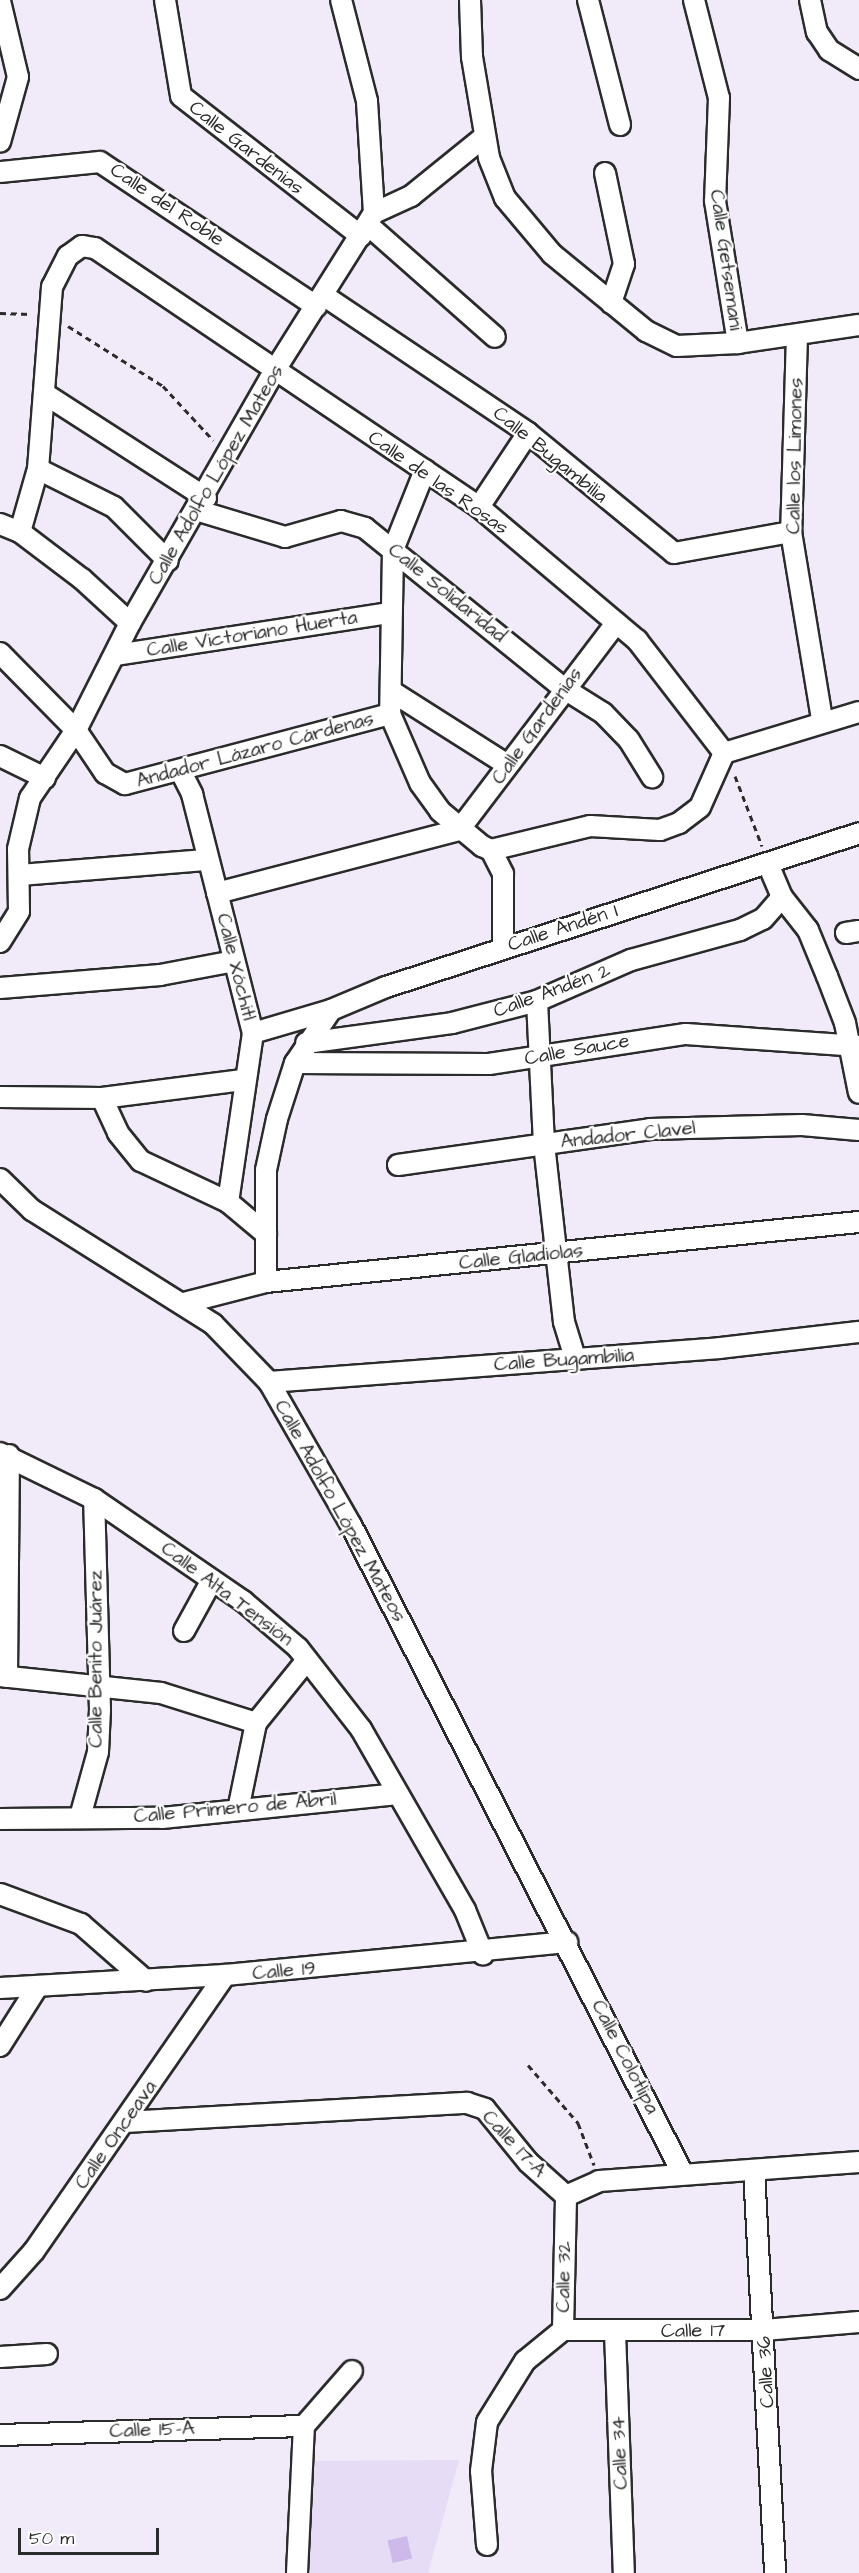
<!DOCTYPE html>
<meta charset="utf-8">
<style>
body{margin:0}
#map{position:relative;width:859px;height:2573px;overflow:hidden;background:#f0eaf9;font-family:"Architects Daughter",sans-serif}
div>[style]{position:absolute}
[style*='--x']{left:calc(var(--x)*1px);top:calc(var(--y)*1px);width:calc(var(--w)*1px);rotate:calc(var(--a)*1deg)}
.built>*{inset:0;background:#e6dcf5}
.building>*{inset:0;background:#cdbaeb;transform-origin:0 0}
.path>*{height:3px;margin-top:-1.5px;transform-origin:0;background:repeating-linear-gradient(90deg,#2b2b2b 0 6px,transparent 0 10.5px)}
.roads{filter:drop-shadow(2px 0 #2b2b2b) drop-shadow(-2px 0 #2b2b2b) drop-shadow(0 2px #2b2b2b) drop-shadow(0 -2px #2b2b2b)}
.street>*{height:20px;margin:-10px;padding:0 10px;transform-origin:10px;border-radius:10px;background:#fff}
span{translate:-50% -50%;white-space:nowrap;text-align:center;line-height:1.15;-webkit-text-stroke:4.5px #fff;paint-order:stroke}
.street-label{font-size:20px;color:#2b2b2b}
.scale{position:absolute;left:18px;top:2528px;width:141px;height:27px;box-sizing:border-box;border:3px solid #2b2b2b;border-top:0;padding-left:8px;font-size:18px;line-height:21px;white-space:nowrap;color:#2b2b2b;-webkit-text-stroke:4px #fff;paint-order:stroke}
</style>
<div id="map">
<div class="built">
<i style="clip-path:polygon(459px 2460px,428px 2573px,306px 2573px,312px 2461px)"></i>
</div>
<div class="building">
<i style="left:407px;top:2536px;width:23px;height:20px;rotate:77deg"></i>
</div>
<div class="path">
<i style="--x:0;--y:313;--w:31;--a:2"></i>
<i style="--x:68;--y:326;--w:112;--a:32.3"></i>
<i style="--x:163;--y:386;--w:74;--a:47.2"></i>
<i style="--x:735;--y:776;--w:75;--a:68.9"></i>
<i style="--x:528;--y:2065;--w:77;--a:49.2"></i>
<i style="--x:578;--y:2123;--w:45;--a:69.1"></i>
</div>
<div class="roads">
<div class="street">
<i style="--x:165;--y:0;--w:97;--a:80.5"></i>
<i style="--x:181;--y:96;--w:228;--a:37.9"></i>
<i style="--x:470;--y:0;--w:57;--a:88"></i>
<i style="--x:472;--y:57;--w:102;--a:80.4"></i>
<i style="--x:489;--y:158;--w:43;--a:68.2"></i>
<i style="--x:505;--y:198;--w:73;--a:50"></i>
<i style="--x:552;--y:254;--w:122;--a:39.3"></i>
<i style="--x:646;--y:331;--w:34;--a:26"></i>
<i style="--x:677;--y:346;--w:61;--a:-2.8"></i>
<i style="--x:738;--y:343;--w:122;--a:-8.5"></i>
<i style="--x:588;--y:0;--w:129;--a:75.6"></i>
<i style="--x:694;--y:0;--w:101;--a:75.7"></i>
<i style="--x:719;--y:98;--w:103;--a:92.2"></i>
<i style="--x:715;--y:201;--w:144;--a:80.8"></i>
<i style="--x:810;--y:0;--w:33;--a:78"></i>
<i style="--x:817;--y:32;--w:22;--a:56"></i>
<i style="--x:829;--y:50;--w:36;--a:32"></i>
<i style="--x:0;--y:1;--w:78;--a:76.7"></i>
<i style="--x:18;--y:77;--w:67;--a:105.5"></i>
<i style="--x:0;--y:172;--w:100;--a:-5.7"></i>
<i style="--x:100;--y:162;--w:260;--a:33.7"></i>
<i style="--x:605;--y:173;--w:93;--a:78.2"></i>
<i style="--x:624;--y:264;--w:41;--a:108.4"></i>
<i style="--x:374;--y:213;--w:41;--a:-24.7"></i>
<i style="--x:411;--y:196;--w:95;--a:-39"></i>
<i style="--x:368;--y:225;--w:169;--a:41.4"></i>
<i style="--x:323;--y:295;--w:247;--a:33.9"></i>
<i style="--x:528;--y:433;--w:189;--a:39.4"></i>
<i style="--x:674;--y:553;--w:119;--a:-10.2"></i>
<i style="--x:797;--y:335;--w:197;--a:91.7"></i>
<i style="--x:791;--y:532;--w:190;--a:80.6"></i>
<i style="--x:48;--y:396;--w:188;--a:32.8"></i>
<i style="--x:38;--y:469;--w:85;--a:26.6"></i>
<i style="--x:114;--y:507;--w:76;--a:45"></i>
<i style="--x:425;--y:470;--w:86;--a:111.8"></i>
<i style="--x:393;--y:550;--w:164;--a:91"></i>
<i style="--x:390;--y:714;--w:75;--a:66.5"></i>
<i style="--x:420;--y:783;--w:34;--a:54"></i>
<i style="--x:440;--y:811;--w:55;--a:39.8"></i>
<i style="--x:482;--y:846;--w:10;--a:24"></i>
<i style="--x:491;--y:850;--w:102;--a:-13.6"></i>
<i style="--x:590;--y:826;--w:70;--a:3.3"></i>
<i style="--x:660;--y:830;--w:20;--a:-20"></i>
<i style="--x:679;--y:823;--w:26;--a:-37"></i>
<i style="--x:700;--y:807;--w:59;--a:-66"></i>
<i style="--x:724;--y:753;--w:141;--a:-16.9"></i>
<i style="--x:479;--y:507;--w:89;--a:-56.5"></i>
<i style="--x:199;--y:511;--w:90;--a:16.8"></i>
<i style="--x:285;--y:537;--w:58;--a:-15.9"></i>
<i style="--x:341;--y:521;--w:25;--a:16"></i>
<i style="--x:365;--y:528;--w:255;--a:38.9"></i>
<i style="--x:563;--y:688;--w:47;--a:32"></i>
<i style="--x:603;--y:713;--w:37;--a:46"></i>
<i style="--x:629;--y:740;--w:44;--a:58.1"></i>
<i style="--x:0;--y:524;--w:22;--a:22"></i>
<i style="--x:20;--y:532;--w:78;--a:37.2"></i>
<i style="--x:82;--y:579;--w:65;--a:42.5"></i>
<i style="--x:20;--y:532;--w:66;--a:-74.1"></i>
<i style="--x:38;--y:469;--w:183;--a:-85.6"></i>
<i style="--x:52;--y:287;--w:35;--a:-63"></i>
<i style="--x:68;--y:256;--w:17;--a:-36"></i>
<i style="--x:82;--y:246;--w:13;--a:9"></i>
<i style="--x:95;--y:248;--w:463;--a:34"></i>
<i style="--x:479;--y:507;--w:207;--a:40.1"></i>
<i style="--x:637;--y:640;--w:143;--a:52.4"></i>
<i style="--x:0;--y:653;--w:108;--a:45.4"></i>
<i style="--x:76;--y:730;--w:52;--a:56"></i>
<i style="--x:105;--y:773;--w:23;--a:29"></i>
<i style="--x:125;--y:784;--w:274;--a:-14.8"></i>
<i style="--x:115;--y:655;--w:278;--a:-8.7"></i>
<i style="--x:391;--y:691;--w:136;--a:32.4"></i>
<i style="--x:0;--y:756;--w:50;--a:26.1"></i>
<i style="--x:181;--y:772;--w:25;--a:63"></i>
<i style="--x:192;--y:794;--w:247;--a:75.7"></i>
<i style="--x:253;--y:1033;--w:171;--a:98.4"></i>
<i style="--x:491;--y:850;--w:27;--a:63"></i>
<i style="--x:503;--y:874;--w:74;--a:90"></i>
<i style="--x:768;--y:864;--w:36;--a:67"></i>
<i style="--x:782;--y:897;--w:42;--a:51.8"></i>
<i style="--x:808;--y:930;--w:50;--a:67.6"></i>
<i style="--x:827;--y:976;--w:50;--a:69"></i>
<i style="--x:845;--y:1023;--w:71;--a:78.7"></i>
<i style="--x:20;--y:875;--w:186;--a:-4.6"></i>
<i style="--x:217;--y:893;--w:250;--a:-14.6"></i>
<i style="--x:459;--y:830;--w:260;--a:-52.8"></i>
<i style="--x:846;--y:933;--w:13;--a:-9"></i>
<i style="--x:0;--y:942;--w:36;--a:-58"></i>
<i style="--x:19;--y:911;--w:62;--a:-90.9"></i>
<i style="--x:18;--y:849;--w:52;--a:-76.8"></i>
<i style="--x:30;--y:798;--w:82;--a:-55.9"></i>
<i style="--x:76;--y:730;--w:120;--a:-63.2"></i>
<i style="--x:130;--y:623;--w:292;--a:-60.2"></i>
<i style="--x:275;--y:370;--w:186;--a:-57.8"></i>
<i style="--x:374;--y:213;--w:112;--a:-93.6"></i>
<i style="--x:367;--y:101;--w:104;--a:-104.4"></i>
<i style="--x:0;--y:988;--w:161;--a:-4.6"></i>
<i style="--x:160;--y:975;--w:75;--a:-10.7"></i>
<i style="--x:537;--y:1001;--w:143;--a:87.2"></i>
<i style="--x:544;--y:1144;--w:179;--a:83.6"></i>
<i style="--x:564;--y:1322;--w:39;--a:73"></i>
<i style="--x:253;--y:1033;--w:81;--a:-16.4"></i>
<i style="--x:306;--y:1043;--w:147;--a:-7.8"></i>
<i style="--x:452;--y:1023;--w:88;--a:-14.5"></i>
<i style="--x:537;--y:1001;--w:103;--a:-23.6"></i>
<i style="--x:631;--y:960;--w:113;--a:-15.4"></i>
<i style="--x:740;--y:930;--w:25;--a:-26"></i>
<i style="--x:763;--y:919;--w:29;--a:-49"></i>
<i style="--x:295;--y:1063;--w:194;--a:0.3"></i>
<i style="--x:489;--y:1064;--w:199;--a:-8.7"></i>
<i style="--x:686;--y:1034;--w:173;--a:4"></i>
<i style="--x:0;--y:1097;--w:102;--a:0.6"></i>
<i style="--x:102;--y:1098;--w:142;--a:-7.3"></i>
<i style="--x:102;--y:1098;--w:38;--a:65"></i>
<i style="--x:118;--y:1133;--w:36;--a:51"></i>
<i style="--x:141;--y:1161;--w:96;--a:25.2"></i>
<i style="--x:228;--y:1202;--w:50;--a:40.1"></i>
<i style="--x:398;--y:1165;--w:255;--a:-8.1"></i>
<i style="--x:650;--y:1129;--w:152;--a:-1.5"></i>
<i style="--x:802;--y:1125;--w:57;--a:5"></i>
<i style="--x:0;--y:1179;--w:45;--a:44.1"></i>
<i style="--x:32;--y:1210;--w:214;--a:32.2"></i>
<i style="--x:213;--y:1324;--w:81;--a:46"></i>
<i style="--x:269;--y:1382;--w:165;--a:60.2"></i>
<i style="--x:351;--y:1525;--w:727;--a:62.91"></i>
<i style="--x:266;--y:1282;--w:112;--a:-90"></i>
<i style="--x:266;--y:1170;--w:52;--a:-77.8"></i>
<i style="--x:277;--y:1119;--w:59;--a:-72.2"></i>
<i style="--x:295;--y:1063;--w:64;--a:-55.8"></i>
<i style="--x:331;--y:1010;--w:60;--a:-22.7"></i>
<i style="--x:386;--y:987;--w:497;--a:-18"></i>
<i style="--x:184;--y:1303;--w:85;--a:-14.4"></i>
<i style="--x:266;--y:1282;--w:596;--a:-5.78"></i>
<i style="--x:269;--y:1382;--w:452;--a:-4.3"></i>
<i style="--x:720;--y:1348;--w:140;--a:-6.6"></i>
<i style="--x:0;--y:1453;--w:105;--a:26.1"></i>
<i style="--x:94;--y:1499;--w:181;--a:34.4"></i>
<i style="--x:243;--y:1601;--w:72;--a:40.5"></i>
<i style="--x:298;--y:1648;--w:103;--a:52.1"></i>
<i style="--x:361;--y:1729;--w:209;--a:60.1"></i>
<i style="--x:465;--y:1910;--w:48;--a:67.8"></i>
<i style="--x:184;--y:1631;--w:58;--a:-61.2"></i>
<i style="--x:0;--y:1676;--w:162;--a:6"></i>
<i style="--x:161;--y:1693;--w:100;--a:17.5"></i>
<i style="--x:7;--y:1677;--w:222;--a:-89.5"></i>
<i style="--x:238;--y:1810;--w:89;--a:-78.3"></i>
<i style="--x:256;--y:1723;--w:81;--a:-51"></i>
<i style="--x:80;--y:1817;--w:67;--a:-74.5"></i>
<i style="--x:98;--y:1752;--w:42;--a:-87.3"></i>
<i style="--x:100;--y:1710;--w:211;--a:-91.6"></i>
<i style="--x:0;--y:1819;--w:162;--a:-0.4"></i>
<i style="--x:162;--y:1818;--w:237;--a:-5.8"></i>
<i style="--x:0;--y:1894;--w:86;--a:20.3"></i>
<i style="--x:81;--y:1924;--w:86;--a:41.2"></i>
<i style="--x:0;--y:1988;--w:225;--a:-3.3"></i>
<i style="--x:225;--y:1975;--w:344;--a:-5.5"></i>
<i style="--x:0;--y:2046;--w:71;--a:-57.7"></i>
<i style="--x:125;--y:2122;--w:343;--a:-3.2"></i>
<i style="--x:467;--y:2103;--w:19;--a:18"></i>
<i style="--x:485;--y:2109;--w:68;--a:50.9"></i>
<i style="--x:528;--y:2162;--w:51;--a:41.8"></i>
<i style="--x:754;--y:2170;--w:404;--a:87"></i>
<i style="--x:566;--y:2196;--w:36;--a:-24"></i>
<i style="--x:599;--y:2181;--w:261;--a:-4.2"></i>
<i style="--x:0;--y:2289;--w:51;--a:-48.2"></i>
<i style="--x:34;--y:2251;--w:336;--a:-55.3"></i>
<i style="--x:563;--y:2330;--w:201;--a:0"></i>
<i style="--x:764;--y:2330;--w:95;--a:-4.8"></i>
<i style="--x:615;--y:2332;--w:241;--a:87.9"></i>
<i style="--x:0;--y:2357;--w:47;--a:-3.7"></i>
<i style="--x:304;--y:2426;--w:73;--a:-48.9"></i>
<i style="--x:0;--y:2435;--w:304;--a:-1.7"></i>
<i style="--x:487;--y:2545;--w:74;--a:-94.6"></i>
<i style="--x:481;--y:2471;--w:49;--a:-83"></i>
<i style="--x:487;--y:2422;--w:72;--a:-58.1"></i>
<i style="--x:525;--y:2361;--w:49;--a:-39.2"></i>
<i style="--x:563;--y:2330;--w:134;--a:-88.7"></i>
<i style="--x:297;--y:2573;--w:147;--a:-87.3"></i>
</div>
</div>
<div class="street-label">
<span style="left:246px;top:148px;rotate:38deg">Calle Gardenias</span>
<span style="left:167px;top:205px;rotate:34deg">Calle del Roble</span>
<span style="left:726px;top:260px;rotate:82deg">Calle Getsemani</span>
<span style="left:550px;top:455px;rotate:39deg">Calle Bugambilia</span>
<span style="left:795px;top:456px;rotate:-89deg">Calle los Limones</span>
<span style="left:216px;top:475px;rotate:-60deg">Calle Adolfo López Mateos</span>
<span style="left:438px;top:483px;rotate:35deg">Calle de las Rosas</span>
<span style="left:447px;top:593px;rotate:39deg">Calle Solidaridad</span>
<span style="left:252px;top:634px;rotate:-9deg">Calle Victoriano Huerta</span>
<span style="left:537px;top:726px;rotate:-54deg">Calle Gardenias</span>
<span style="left:255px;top:750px;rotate:-15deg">Andador Lázaro Cárdenas</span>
<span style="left:563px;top:928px;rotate:-18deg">Calle Andén I</span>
<span style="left:236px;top:967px;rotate:76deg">Calle Xóchitl</span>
<span style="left:552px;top:991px;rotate:-20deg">Calle Andén 2</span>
<span style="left:577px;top:1050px;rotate:-10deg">Calle Sauce</span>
<span style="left:628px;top:1135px;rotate:-6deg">Andador Clavel</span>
<span style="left:521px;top:1257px;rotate:-6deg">Calle Gladiolas</span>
<span style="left:564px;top:1360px;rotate:-4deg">Calle Bugambilia</span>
<span style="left:340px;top:1511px;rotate:61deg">Calle Adolfo López Mateos</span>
<span style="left:227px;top:1594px;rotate:37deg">Calle Alta Tensión</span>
<span style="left:96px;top:1659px;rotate:-90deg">Calle Benito Juárez</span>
<span style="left:235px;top:1808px;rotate:-5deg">Calle Primero de Abril</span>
<span style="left:284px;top:1971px;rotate:-5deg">Calle 19</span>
<span style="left:625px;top:2057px;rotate:63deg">Calle Colotlipa</span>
<span style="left:116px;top:2135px;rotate:-55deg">Calle Onceava</span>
<span style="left:514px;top:2144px;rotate:47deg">Calle 17-A</span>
<span style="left:564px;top:2277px;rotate:-89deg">Calle 32</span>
<span style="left:693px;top:2331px;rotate:-1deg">Calle 17</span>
<span style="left:766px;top:2372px;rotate:-93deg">Calle 36</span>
<span style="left:152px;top:2430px;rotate:-2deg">Calle 15-A</span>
<span style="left:620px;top:2453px;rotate:-92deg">Calle 34</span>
</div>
<div class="scale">50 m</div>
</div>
